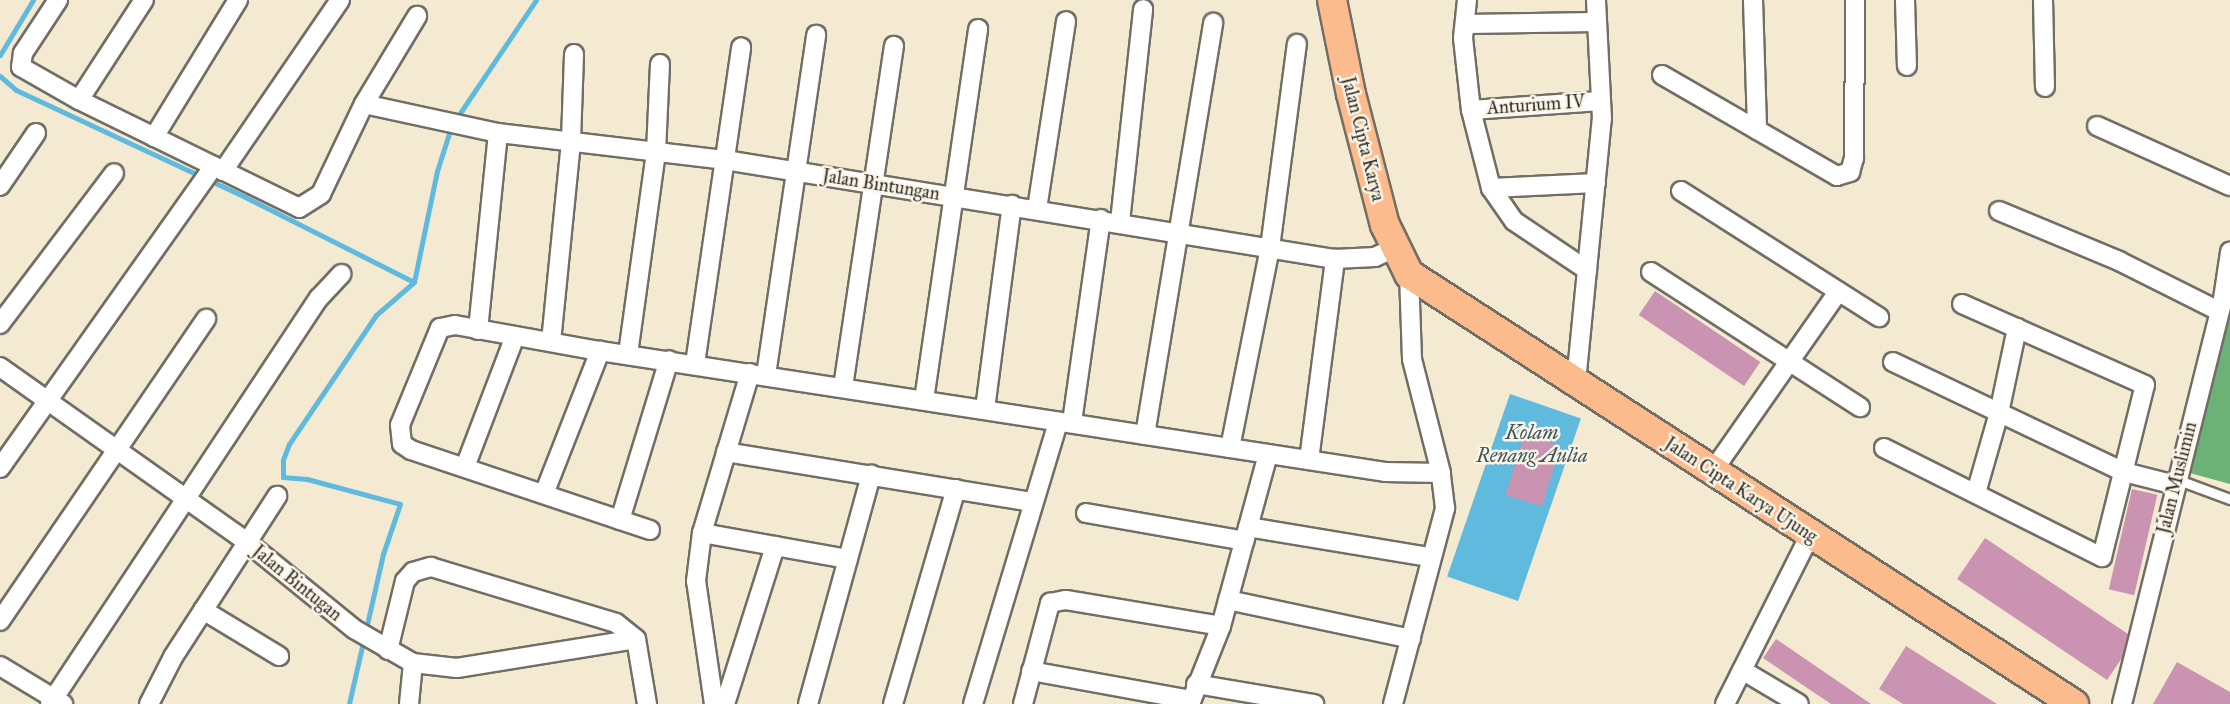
<!DOCTYPE html>
<style>
body{margin:0}
#map{position:relative;width:2230px;height:704px;overflow:hidden;background:#f3ead1;font-family:"IM FELL Great Primer",serif}
div>[style]{position:absolute}
[style*='--x']{left:calc(var(--x)*1px);top:calc(var(--y)*1px);width:calc(var(--w)*1px);rotate:calc(var(--a)*1deg)}
.forest>*{inset:0;background:#6cb175}
.water>*{inset:0;background:#60bade;transform-origin:0 0}
.stream>*{height:5px;margin:-2.5px;padding:0 2.5px;transform-origin:2.5px;border-radius:2.5px;background:#60bade}
.building>*{inset:0;background:#ca93b2;transform-origin:0 0}
.roads{filter:drop-shadow(2px 0 #716e65) drop-shadow(-2px 0 #716e65) drop-shadow(0 2px #716e65) drop-shadow(0 -2px #716e65)}
.service>*{height:9px;margin:-4.5px;padding:0 4.5px;transform-origin:4.5px;border-radius:4.5px;background:#fff}
.minor>*{height:18px;margin:-9px;padding:0 9px;transform-origin:9px;border-radius:9px;background:#fff}
.primary>*{height:28px;margin:-14px;padding:0 14px;transform-origin:14px;border-radius:14px;background:#fbbb8d}
span{translate:-50% -50%;white-space:nowrap;text-align:center;line-height:1.15;-webkit-text-stroke:5px #fcf5e5;paint-order:stroke}
.street-label{font-size:18px;color:#2b2b2b}
.water-label{font-size:20px;color:#3b5661;font-style:italic}
</style>
<div id="map">
<div class="forest">
<i style="clip-path:polygon(2230px 300px,2230px 484px,2186px 472px)"></i>
</div>
<div class="water">
<i style="left:1510px;top:394px;width:75px;height:193px;rotate:19deg"></i>
</div>
<div class="stream">
<i style="--x:0;--y:55;--w:64;--a:-59"></i>
<i style="--x:0;--y:76;--w:21;--a:41"></i>
<i style="--x:16;--y:90;--w:253;--a:25"></i>
<i style="--x:245;--y:197;--w:189;--a:26.7"></i>
<i style="--x:414;--y:282;--w:50;--a:139"></i>
<i style="--x:376;--y:315;--w:156;--a:124"></i>
<i style="--x:289;--y:444;--w:17;--a:111"></i>
<i style="--x:283;--y:460;--w:17;--a:90"></i>
<i style="--x:283;--y:477;--w:24;--a:5"></i>
<i style="--x:307;--y:479;--w:96;--a:15"></i>
<i style="--x:400;--y:504;--w:53;--a:108.8"></i>
<i style="--x:383;--y:554;--w:154;--a:102.8"></i>
<i style="--x:456;--y:119;--w:143;--a:-56.1"></i>
<i style="--x:414;--y:282;--w:113;--a:-78.3"></i>
<i style="--x:437;--y:171;--w:46;--a:-72.3"></i>
</div>
<div class="building">
<i style="left:1655px;top:291px;width:127px;height:29px;rotate:34deg"></i>
<i style="left:1524px;top:435px;width:38px;height:63px;rotate:17deg"></i>
<i style="left:2132px;top:489px;width:26px;height:103px;rotate:13deg"></i>
<i style="clip-path:polygon(1985px 538px,2128px 634px,2122px 658px,2107px 680px,1957px 579px)"></i>
<i style="clip-path:polygon(1776px 639px,1871px 704px,1831px 704px,1763px 658px)"></i>
<i style="clip-path:polygon(1906px 646px,1997px 704px,1903px 704px,1879px 689px)"></i>
<i style="clip-path:polygon(2177px 662px,2230px 692px,2230px 704px,2153px 704px)"></i>
</div>
<div class="roads">
<div class="service">
<i style="--x:2176;--y:479;--w:58;--a:20.3"></i>
</div>
<div class="minor">
<i style="--x:58;--y:0;--w:64;--a:123.4"></i>
<i style="--x:23;--y:53;--w:14;--a:98"></i>
<i style="--x:21;--y:67;--w:67;--a:29.6"></i>
<i style="--x:79;--y:100;--w:245;--a:26.1"></i>
<i style="--x:299;--y:208;--w:26;--a:-32"></i>
<i style="--x:321;--y:194;--w:100;--a:-64.5"></i>
<i style="--x:364;--y:104;--w:103;--a:-58.9"></i>
<i style="--x:1467;--y:0;--w:38;--a:96"></i>
<i style="--x:1463;--y:38;--w:72;--a:83.7"></i>
<i style="--x:1471;--y:110;--w:81;--a:75.6"></i>
<i style="--x:1491;--y:188;--w:40;--a:55.1"></i>
<i style="--x:1514;--y:221;--w:88;--a:33.9"></i>
<i style="--x:1753;--y:0;--w:130;--a:88.2"></i>
<i style="--x:1905;--y:0;--w:66;--a:88.3"></i>
<i style="--x:2043;--y:0;--w:87;--a:88.7"></i>
<i style="--x:1466;--y:24;--w:131;--a:-0.9"></i>
<i style="--x:1662;--y:75;--w:202;--a:30"></i>
<i style="--x:1837;--y:176;--w:14;--a:-17"></i>
<i style="--x:1850;--y:172;--w:15;--a:-74"></i>
<i style="--x:1854;--y:158;--w:158;--a:-89.6"></i>
<i style="--x:79;--y:100;--w:119;--a:-57"></i>
<i style="--x:364;--y:104;--w:137;--a:12.2"></i>
<i style="--x:498;--y:133;--w:229;--a:6.8"></i>
<i style="--x:725;--y:160;--w:618;--a:9.22"></i>
<i style="--x:1335;--y:259;--w:40;--a:-2.9"></i>
<i style="--x:1375;--y:257;--w:23;--a:-25"></i>
<i style="--x:1471;--y:110;--w:130;--a:-4"></i>
<i style="--x:2097;--y:126;--w:146;--a:24.3"></i>
<i style="--x:154;--y:137;--w:161;--a:-58.5"></i>
<i style="--x:223;--y:171;--w:207;--a:-55.6"></i>
<i style="--x:0;--y:186;--w:64;--a:-55.8"></i>
<i style="--x:1491;--y:188;--w:105;--a:-2.7"></i>
<i style="--x:1681;--y:191;--w:235;--a:32.5"></i>
<i style="--x:1037;--y:209;--w:190;--a:-81.2"></i>
<i style="--x:1999;--y:211;--w:130;--a:22.6"></i>
<i style="--x:2119;--y:261;--w:112;--a:26.6"></i>
<i style="--x:1120;--y:222;--w:214;--a:-83.8"></i>
<i style="--x:1651;--y:272;--w:249;--a:32.9"></i>
<i style="--x:0;--y:324;--w:189;--a:-52.9"></i>
<i style="--x:478;--y:330;--w:198;--a:-84.2"></i>
<i style="--x:551;--y:342;--w:202;--a:-84.3"></i>
<i style="--x:571;--y:141;--w:87;--a:-88"></i>
<i style="--x:628;--y:354;--w:204;--a:-82.1"></i>
<i style="--x:656;--y:152;--w:88;--a:-87.4"></i>
<i style="--x:1893;--y:362;--w:256;--a:25.5"></i>
<i style="--x:2124;--y:472;--w:53;--a:14.3"></i>
<i style="--x:695;--y:364;--w:320;--a:-81.7"></i>
<i style="--x:0;--y:367;--w:303;--a:35.3"></i>
<i style="--x:247;--y:542;--w:138;--a:39.1"></i>
<i style="--x:354;--y:629;--w:68;--a:30"></i>
<i style="--x:413;--y:663;--w:44;--a:6.5"></i>
<i style="--x:457;--y:668;--w:181;--a:-9.2"></i>
<i style="--x:1577;--y:372;--w:254;--a:-84.4"></i>
<i style="--x:1602;--y:119;--w:119;--a:-92.9"></i>
<i style="--x:766;--y:375;--w:344;--a:-81.6"></i>
<i style="--x:843;--y:387;--w:345;--a:-81.5"></i>
<i style="--x:924;--y:400;--w:375;--a:-81.7"></i>
<i style="--x:985;--y:409;--w:206;--a:-82.5"></i>
<i style="--x:1072;--y:422;--w:205;--a:-81.9"></i>
<i style="--x:1145;--y:435;--w:418;--a:-80.6"></i>
<i style="--x:1230;--y:448;--w:204;--a:-78.7"></i>
<i style="--x:1270;--y:248;--w:206;--a:-82.5"></i>
<i style="--x:1884;--y:448;--w:244;--a:26.6"></i>
<i style="--x:2102;--y:557;--w:177;--a:-76"></i>
<i style="--x:2145;--y:385;--w:200;--a:-156.1"></i>
<i style="--x:726;--y:452;--w:311;--a:9.3"></i>
<i style="--x:1309;--y:460;--w:203;--a:-82.6"></i>
<i style="--x:465;--y:467;--w:140;--a:-69.1"></i>
<i style="--x:0;--y:468;--w:370;--a:-54.7"></i>
<i style="--x:1712;--y:472;--w:220;--a:-55"></i>
<i style="--x:1976;--y:493;--w:83;--a:-74"></i>
<i style="--x:1999;--y:413;--w:87;--a:-78"></i>
<i style="--x:544;--y:494;--w:154;--a:-68.6"></i>
<i style="--x:1086;--y:513;--w:161;--a:10"></i>
<i style="--x:620;--y:520;--w:167;--a:-73"></i>
<i style="--x:1248;--y:527;--w:184;--a:9.4"></i>
<i style="--x:650;--y:530;--w:252;--a:-161.5"></i>
<i style="--x:411;--y:450;--w:11;--a:-146"></i>
<i style="--x:402;--y:444;--w:19;--a:-96"></i>
<i style="--x:400;--y:425;--w:105;--a:-67.6"></i>
<i style="--x:440;--y:328;--w:15;--a:-11"></i>
<i style="--x:455;--y:325;--w:147;--a:10.2"></i>
<i style="--x:600;--y:351;--w:794;--a:8.76"></i>
<i style="--x:1385;--y:472;--w:56;--a:1"></i>
<i style="--x:702;--y:533;--w:148;--a:10.1"></i>
<i style="--x:1228;--y:600;--w:187;--a:12"></i>
<i style="--x:203;--y:610;--w:89;--a:31.2"></i>
<i style="--x:0;--y:621;--w:366;--a:-55.7"></i>
<i style="--x:388;--y:650;--w:71;--a:-76.2"></i>
<i style="--x:405;--y:581;--w:12;--a:-48"></i>
<i style="--x:413;--y:572;--w:19;--a:-16"></i>
<i style="--x:431;--y:567;--w:193;--a:16.8"></i>
<i style="--x:616;--y:623;--w:26;--a:39"></i>
<i style="--x:636;--y:639;--w:66;--a:80.4"></i>
<i style="--x:0;--y:666;--w:74;--a:31.1"></i>
<i style="--x:1742;--y:670;--w:66;--a:30.8"></i>
<i style="--x:1031;--y:671;--w:163;--a:10.3"></i>
<i style="--x:1196;--y:684;--w:120;--a:9.6"></i>
<i style="--x:50;--y:704;--w:487;--a:-56.5"></i>
<i style="--x:319;--y:298;--w:33;--a:-47"></i>
<i style="--x:149;--y:704;--w:53;--a:-62.9"></i>
<i style="--x:173;--y:657;--w:192;--a:-57.1"></i>
<i style="--x:409;--y:704;--w:41;--a:-84.4"></i>
<i style="--x:714;--y:704;--w:124;--a:-98.3"></i>
<i style="--x:696;--y:581;--w:48;--a:-82.9"></i>
<i style="--x:702;--y:533;--w:167;--a:-73.3"></i>
<i style="--x:725;--y:704;--w:166;--a:-72.4"></i>
<i style="--x:808;--y:704;--w:238;--a:-74.6"></i>
<i style="--x:893;--y:704;--w:224;--a:-73.7"></i>
<i style="--x:973;--y:704;--w:295;--a:-73.2"></i>
<i style="--x:1023;--y:704;--w:105;--a:-75"></i>
<i style="--x:1050;--y:603;--w:16;--a:-11"></i>
<i style="--x:1066;--y:600;--w:157;--a:9.5"></i>
<i style="--x:1190;--y:704;--w:84;--a:-68.3"></i>
<i style="--x:1221;--y:626;--w:178;--a:-74.7"></i>
<i style="--x:1393;--y:704;--w:203;--a:-75.1"></i>
<i style="--x:1445;--y:508;--w:35;--a:-97"></i>
<i style="--x:1441;--y:473;--w:118;--a:-104.3"></i>
<i style="--x:1412;--y:359;--w:85;--a:-92"></i>
<i style="--x:1725;--y:704;--w:189;--a:-63.3"></i>
<i style="--x:2122;--y:704;--w:417;--a:-76"></i>
<i style="--x:2223;--y:299;--w:48;--a:-81.5"></i>
</div>
<div class="primary">
<i style="--x:1332;--y:0;--w:96;--a:78.6"></i>
<i style="--x:1351;--y:94;--w:135;--a:75.5"></i>
<i style="--x:1385;--y:225;--w:55;--a:63.9"></i>
<i style="--x:1409;--y:274;--w:792;--a:32.89"></i>
</div>
</div>
<div class="street-label">
<span style="left:1536px;top:105px;rotate:-4deg">Anturium IV</span>
<span style="left:1363px;top:139px;rotate:76deg">Jalan Cipta Karya</span>
<span style="left:881px;top:185px;rotate:9deg">Jalan Bintungan</span>
<span style="left:2177px;top:478px;rotate:-76deg">Jalan Muslimin</span>
<span style="left:1741px;top:490px;rotate:33deg">Jalan Cipta Karya Ujung</span>
<span style="left:297px;top:583px;rotate:39deg">Jalan Bintugan</span>
</div>
<div class="water-label">
<span style="left:1532px;top:444px">Kolam<br>Renang Aulia</span>
</div>
</div>
